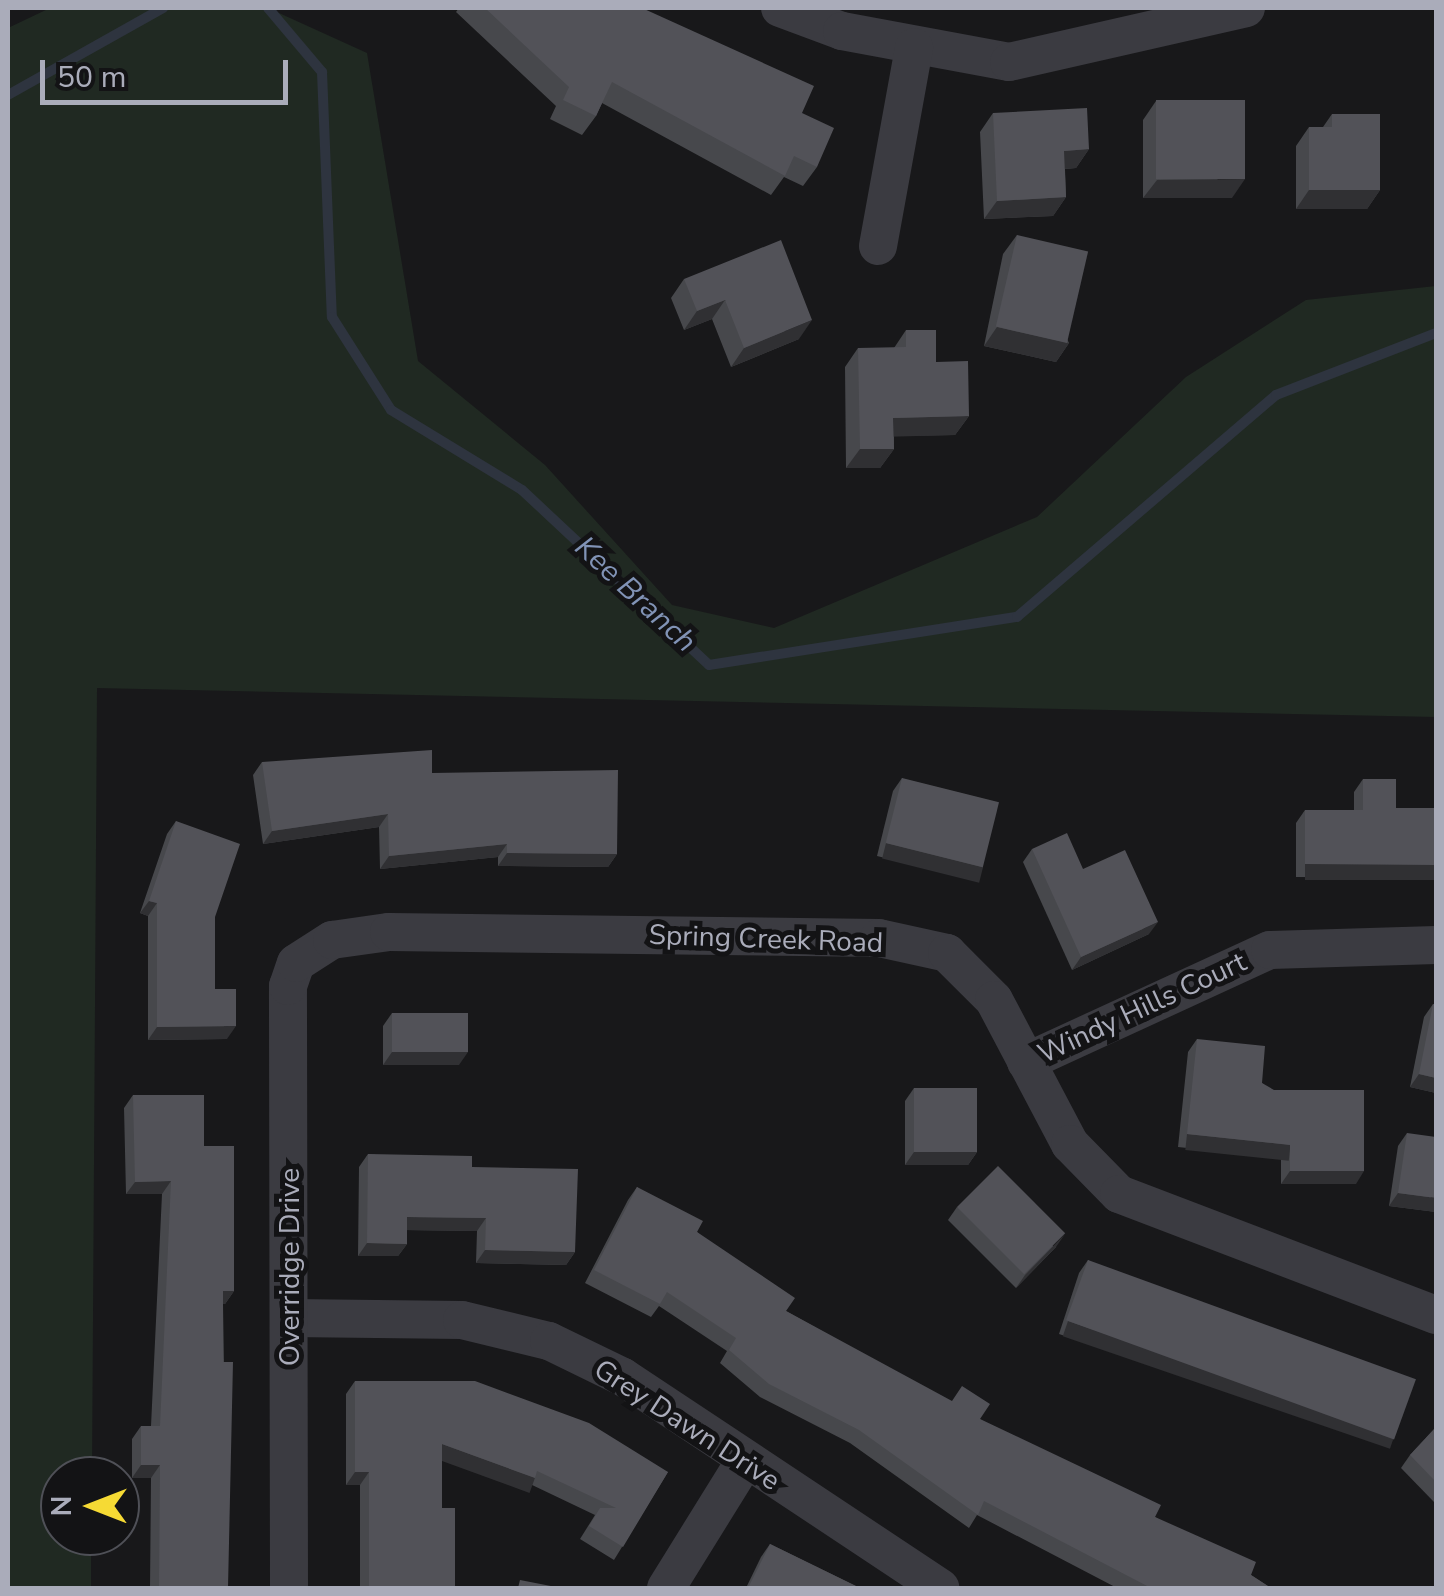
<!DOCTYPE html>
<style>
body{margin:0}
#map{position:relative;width:1444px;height:1596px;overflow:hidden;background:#18181a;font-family:"Nunito Sans",sans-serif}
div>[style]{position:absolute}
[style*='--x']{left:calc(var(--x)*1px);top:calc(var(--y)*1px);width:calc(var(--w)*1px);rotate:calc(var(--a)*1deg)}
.green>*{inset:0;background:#202922}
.stream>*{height:10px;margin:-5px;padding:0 5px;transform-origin:5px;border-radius:5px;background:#2e343f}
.street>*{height:38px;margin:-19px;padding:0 19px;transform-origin:19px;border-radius:19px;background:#3b3b41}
.wall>*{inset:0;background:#47484c}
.shaded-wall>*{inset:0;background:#303033;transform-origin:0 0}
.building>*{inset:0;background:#525258;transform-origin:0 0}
span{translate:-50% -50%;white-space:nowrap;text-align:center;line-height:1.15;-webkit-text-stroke:10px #131315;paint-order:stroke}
.street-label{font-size:28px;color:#aaacba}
.water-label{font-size:30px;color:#8193b6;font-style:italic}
.frame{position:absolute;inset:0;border:10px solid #aaacba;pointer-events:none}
.north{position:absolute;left:40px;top:1456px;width:100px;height:100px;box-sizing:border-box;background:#131315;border:2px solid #4f5057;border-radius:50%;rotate:270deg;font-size:28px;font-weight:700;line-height:40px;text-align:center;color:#aaacba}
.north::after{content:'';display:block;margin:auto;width:35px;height:45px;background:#f6da34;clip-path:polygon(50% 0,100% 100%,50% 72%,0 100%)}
.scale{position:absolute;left:40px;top:60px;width:248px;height:45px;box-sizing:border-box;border:5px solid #aaacba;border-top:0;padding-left:12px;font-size:30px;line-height:35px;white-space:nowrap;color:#aaacba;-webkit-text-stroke:8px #131315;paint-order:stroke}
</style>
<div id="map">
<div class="green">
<i style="clip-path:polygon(50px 8px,268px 8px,367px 53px,418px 361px,545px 465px,672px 605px,774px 628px,1037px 517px,1186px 377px,1306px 300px,1436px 286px,1436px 717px,97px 688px,92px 1476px,60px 1476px,60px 1536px,91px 1536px,91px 1588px,8px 1588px,8px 28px)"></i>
</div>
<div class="stream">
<i style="--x:268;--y:8;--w:84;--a:49.8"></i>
<i style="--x:322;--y:72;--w:245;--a:87.7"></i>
<i style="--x:332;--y:317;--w:110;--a:57.6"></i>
<i style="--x:391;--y:410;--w:153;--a:31.4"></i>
<i style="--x:522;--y:490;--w:256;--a:43.1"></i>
<i style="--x:709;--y:665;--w:312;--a:-8.9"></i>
<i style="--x:1017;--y:617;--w:341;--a:-40.6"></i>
<i style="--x:1276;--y:395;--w:172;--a:-21.2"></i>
<i style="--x:8;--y:95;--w:178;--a:-29.3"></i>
</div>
<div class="street">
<i style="--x:780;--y:8;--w:66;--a:20.4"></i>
<i style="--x:842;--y:31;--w:170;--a:10.5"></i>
<i style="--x:1009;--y:62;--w:243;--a:-12.8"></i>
<i style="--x:878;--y:246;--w:202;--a:-79.7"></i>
<i style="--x:1026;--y:1062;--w:268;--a:-24.7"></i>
<i style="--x:1270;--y:950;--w:166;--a:-1.7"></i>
<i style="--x:291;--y:1318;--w:171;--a:0.7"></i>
<i style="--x:462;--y:1320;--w:89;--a:13.6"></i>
<i style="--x:549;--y:1341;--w:82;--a:25.9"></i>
<i style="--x:623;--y:1377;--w:381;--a:33.6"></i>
<i style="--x:289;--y:1588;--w:602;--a:-90.1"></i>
<i style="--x:288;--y:986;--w:24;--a:-71"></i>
<i style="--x:296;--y:963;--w:43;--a:-32.6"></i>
<i style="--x:332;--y:940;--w:58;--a:-8"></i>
<i style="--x:389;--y:932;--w:490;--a:0.7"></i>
<i style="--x:879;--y:938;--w:70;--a:12.4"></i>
<i style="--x:947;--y:953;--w:66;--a:45"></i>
<i style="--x:994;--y:1000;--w:163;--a:62.2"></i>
<i style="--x:1070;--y:1144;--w:70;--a:45.6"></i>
<i style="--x:1119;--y:1194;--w:339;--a:20.9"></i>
<i style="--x:666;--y:1588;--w:148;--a:-58.2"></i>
</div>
<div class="wall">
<i style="clip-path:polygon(459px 8px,642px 8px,802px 113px,817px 167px,803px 186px,784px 177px,771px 195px,602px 103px,596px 116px,582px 135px,550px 119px,556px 106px,456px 12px)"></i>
<i style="clip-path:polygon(1156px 101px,1232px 198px,1143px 198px,1143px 120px)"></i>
<i style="clip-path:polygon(993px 113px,1089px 149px,1076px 168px,1065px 169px,1066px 197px,1053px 216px,984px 219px,980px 132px)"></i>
<i style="clip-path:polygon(1332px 114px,1380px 190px,1367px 209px,1296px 209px,1296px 146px,1309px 127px,1323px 127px)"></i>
<i style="clip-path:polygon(1017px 235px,1069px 343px,1056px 362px,984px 346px,1003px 254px)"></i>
<i style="clip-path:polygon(684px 279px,799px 339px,731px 367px,712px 319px,684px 330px,671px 298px)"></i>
<i style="clip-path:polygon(906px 330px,936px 362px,969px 416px,955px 435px,894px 436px,894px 449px,880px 468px,846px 468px,845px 367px,858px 348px,894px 348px)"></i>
<i style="clip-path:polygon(262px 762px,432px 773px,617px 854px,608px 867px,498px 866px,498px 857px,380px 869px,379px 827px,263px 844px,253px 775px)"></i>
<i style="clip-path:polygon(902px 778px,983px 867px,974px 880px,877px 856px,893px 791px)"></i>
<i style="clip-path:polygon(1363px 779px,1396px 808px,1436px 808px,1436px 878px,1296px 877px,1296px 823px,1305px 810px,1354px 810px,1354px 792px)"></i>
<i style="clip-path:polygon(176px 821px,215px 917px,215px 989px,227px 1039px,148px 1040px,148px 916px,140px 913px,167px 834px)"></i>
<i style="clip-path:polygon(1032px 849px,1083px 869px,1149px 934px,1072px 970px,1023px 862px)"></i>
<i style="clip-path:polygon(1433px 1004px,1436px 1005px,1436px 1093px,1410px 1087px,1424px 1017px)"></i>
<i style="clip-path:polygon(392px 1013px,459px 1065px,383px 1065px,383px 1026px)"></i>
<i style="clip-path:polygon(1197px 1039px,1262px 1083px,1356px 1184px,1281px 1184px,1281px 1158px,1178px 1147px,1188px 1052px)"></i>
<i style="clip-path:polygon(914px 1088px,977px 1152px,968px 1165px,905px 1165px,905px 1101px)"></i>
<i style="clip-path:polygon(133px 1095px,204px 1146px,234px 1291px,225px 1304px,223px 1304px,228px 1588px,150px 1588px,151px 1478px,132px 1478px,132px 1439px,141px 1426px,151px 1426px,162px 1194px,126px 1194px,124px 1108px)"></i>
<i style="clip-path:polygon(1407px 1133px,1436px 1212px,1389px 1206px,1398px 1146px)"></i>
<i style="clip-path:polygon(368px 1154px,472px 1167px,575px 1252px,566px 1265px,476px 1263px,477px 1231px,407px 1230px,407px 1244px,398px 1256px,358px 1256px,359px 1167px)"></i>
<i style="clip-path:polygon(637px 1187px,697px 1232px,786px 1311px,1155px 1517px,1251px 1575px,1271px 1588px,1117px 1588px,977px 1515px,969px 1528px,850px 1443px,760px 1397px,720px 1363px,727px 1351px,659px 1306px,651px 1317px,585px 1283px,628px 1200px)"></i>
<i style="clip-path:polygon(957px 1207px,1056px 1247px,1016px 1288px,948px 1220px)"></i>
<i style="clip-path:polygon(1088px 1260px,1387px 1444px,1059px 1334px,1079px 1273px)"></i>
<i style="clip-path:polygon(355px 1381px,668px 1472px,614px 1560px,580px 1539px,595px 1515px,530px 1484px,526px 1491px,442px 1460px,442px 1508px,455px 1588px,360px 1588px,360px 1485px,346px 1485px,346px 1394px)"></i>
<i style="clip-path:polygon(1436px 1427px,1436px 1499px,1434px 1502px,1401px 1468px,1410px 1455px)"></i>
<i style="clip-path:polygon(770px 1544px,860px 1588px,746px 1588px,761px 1557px)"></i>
</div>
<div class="shaded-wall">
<i style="clip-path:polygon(1089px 149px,1076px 168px,1051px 170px,1064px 151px)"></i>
<i style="clip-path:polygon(1245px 179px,1232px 198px,1143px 198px,1157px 180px)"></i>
<i style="clip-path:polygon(1309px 190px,1380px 190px,1367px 209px,1296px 209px)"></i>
<i style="clip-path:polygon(1066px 197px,1053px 216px,984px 219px,997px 201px)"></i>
<i style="clip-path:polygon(725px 300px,712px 319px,684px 330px,697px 311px)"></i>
<i style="clip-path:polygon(812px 320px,799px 339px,731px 367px,744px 348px)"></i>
<i style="clip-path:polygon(997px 327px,1069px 343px,1056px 362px,984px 346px)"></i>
<i style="clip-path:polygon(969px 416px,955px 435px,880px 437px,893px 418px)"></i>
<i style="clip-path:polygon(860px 449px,894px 449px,880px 468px,846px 468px)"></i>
<i style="clip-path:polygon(388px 814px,379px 827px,263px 844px,272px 831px)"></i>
<i style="left:886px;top:843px;width:100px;height:16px;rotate:14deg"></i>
<i style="clip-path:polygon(507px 844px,498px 857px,380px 869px,389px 856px)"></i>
<i style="clip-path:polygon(507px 853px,617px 854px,608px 867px,498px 866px)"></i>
<i style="left:1305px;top:864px;width:131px;height:16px"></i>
<i style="clip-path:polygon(149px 901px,157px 903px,148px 916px,140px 913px)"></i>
<i style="clip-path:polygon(1158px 922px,1149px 934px,1072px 970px,1081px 957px)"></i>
<i style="clip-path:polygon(236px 1026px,227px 1039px,148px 1040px,157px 1027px)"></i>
<i style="clip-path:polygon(392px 1052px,468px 1052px,459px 1065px,383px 1065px)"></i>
<i style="clip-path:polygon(1419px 1074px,1436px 1078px,1436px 1093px,1410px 1087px)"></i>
<i style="left:1187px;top:1134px;width:104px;height:16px;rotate:6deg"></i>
<i style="clip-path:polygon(914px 1152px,977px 1152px,968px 1165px,905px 1165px)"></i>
<i style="clip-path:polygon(1290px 1171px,1364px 1171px,1356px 1184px,1281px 1184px)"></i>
<i style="clip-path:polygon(171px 1181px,162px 1194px,126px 1194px,135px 1182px)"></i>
<i style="clip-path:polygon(1398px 1193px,1436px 1198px,1436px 1212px,1389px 1206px)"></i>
<i style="clip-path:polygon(407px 1217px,486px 1218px,477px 1231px,398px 1230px)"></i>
<i style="clip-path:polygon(1065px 1234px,1056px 1247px,1016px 1288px,1025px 1275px)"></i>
<i style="clip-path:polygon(367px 1243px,407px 1244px,398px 1256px,358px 1256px)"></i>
<i style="clip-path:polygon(485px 1250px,575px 1252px,566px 1265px,476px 1263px)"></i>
<i style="clip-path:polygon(223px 1291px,234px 1291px,225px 1304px,214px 1304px)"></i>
<i style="left:1068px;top:1321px;width:346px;height:16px;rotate:19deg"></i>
<i style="left:442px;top:1444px;width:99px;height:16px;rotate:20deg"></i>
<i style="clip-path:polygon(141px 1465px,160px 1465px,151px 1478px,132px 1478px)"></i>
<i style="clip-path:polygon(355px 1472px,369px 1472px,360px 1485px,346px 1485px)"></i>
</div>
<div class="building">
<i style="clip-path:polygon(485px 8px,642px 8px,814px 86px,802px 113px,834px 128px,817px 167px,794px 156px,785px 176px,612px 82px,596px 116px,563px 100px,569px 87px)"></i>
<i style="left:1245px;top:100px;width:79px;height:89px;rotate:90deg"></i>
<i style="clip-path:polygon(1087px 108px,1089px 149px,1064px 151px,1066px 197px,997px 201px,993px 113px)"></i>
<i style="clip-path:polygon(1332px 114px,1380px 114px,1380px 190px,1309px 190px,1309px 127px,1332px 127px)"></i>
<i style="left:1017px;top:235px;width:73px;height:94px;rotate:13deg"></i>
<i style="clip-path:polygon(781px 240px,812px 320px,744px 348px,725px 300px,697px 311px,684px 279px)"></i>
<i style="clip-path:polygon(906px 330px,936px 330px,936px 362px,968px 361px,969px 416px,893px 418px,894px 449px,860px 449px,858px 348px,906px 347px)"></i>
<i style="clip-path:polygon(432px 750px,432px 773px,618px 770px,617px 854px,507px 853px,507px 844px,389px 856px,388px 814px,272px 831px,262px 762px)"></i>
<i style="left:902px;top:778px;width:100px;height:67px;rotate:14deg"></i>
<i style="clip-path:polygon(1363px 779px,1396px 779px,1396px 808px,1436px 808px,1436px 865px,1305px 864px,1305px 810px,1363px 810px)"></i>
<i style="clip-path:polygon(176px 821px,240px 844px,215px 917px,215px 989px,236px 989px,236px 1026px,157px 1027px,157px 903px,149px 901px)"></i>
<i style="clip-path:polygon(1067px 833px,1083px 869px,1125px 850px,1158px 922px,1081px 957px,1032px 849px)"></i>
<i style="clip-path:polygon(1433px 1004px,1436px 1005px,1436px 1078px,1419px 1074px)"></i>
<i style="left:392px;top:1013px;width:76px;height:39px"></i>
<i style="clip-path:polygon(1197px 1039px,1265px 1046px,1262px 1083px,1274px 1090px,1364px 1090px,1364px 1171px,1290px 1171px,1290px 1145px,1187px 1134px)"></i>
<i style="left:914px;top:1088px;width:63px;height:64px"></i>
<i style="clip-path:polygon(133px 1095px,204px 1095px,204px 1146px,234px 1146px,234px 1291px,223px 1291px,223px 1362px,233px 1362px,228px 1588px,159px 1588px,160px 1465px,141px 1465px,141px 1426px,160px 1426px,171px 1181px,135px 1182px)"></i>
<i style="clip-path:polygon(1407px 1133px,1436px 1137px,1436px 1198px,1398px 1193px)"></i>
<i style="clip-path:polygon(368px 1154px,472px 1156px,472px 1167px,578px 1169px,575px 1252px,485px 1250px,486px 1218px,407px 1217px,407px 1244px,367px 1243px)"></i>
<i style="left:998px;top:1166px;width:95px;height:58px;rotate:45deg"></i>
<i style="clip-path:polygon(637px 1187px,703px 1221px,697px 1232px,795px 1298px,786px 1311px,952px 1401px,962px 1386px,990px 1404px,980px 1419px,1161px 1505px,1155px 1517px,1256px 1562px,1251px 1575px,1271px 1588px,1151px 1588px,984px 1501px,978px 1515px,859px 1430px,769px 1384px,729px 1350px,736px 1338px,667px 1292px,660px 1304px,594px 1270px)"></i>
<i style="left:1088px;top:1260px;width:349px;height:64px;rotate:20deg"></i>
<i style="clip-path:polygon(355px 1381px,475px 1381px,589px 1423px,668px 1472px,623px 1547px,589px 1526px,600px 1508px,616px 1508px,537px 1471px,535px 1478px,442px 1444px,442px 1508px,455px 1508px,455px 1588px,369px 1588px,369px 1472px,355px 1472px)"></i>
<i style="clip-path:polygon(1436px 1427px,1436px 1482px,1410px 1455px)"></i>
<i style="clip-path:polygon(770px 1544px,860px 1588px,748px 1588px)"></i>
<i style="clip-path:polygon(520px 1580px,561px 1588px,518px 1588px)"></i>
</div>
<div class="street-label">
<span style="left:766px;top:939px;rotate:2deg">Spring Creek Road</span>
<span style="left:1142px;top:1008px;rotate:-25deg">Windy Hills Court</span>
<span style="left:290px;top:1267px;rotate:-90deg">Overridge Drive</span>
<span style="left:687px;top:1425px;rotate:33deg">Grey Dawn Drive</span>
</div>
<div class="water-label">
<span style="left:635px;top:595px;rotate:43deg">Kee Branch</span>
</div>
<div class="frame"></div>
<div class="north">N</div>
<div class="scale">50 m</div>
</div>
